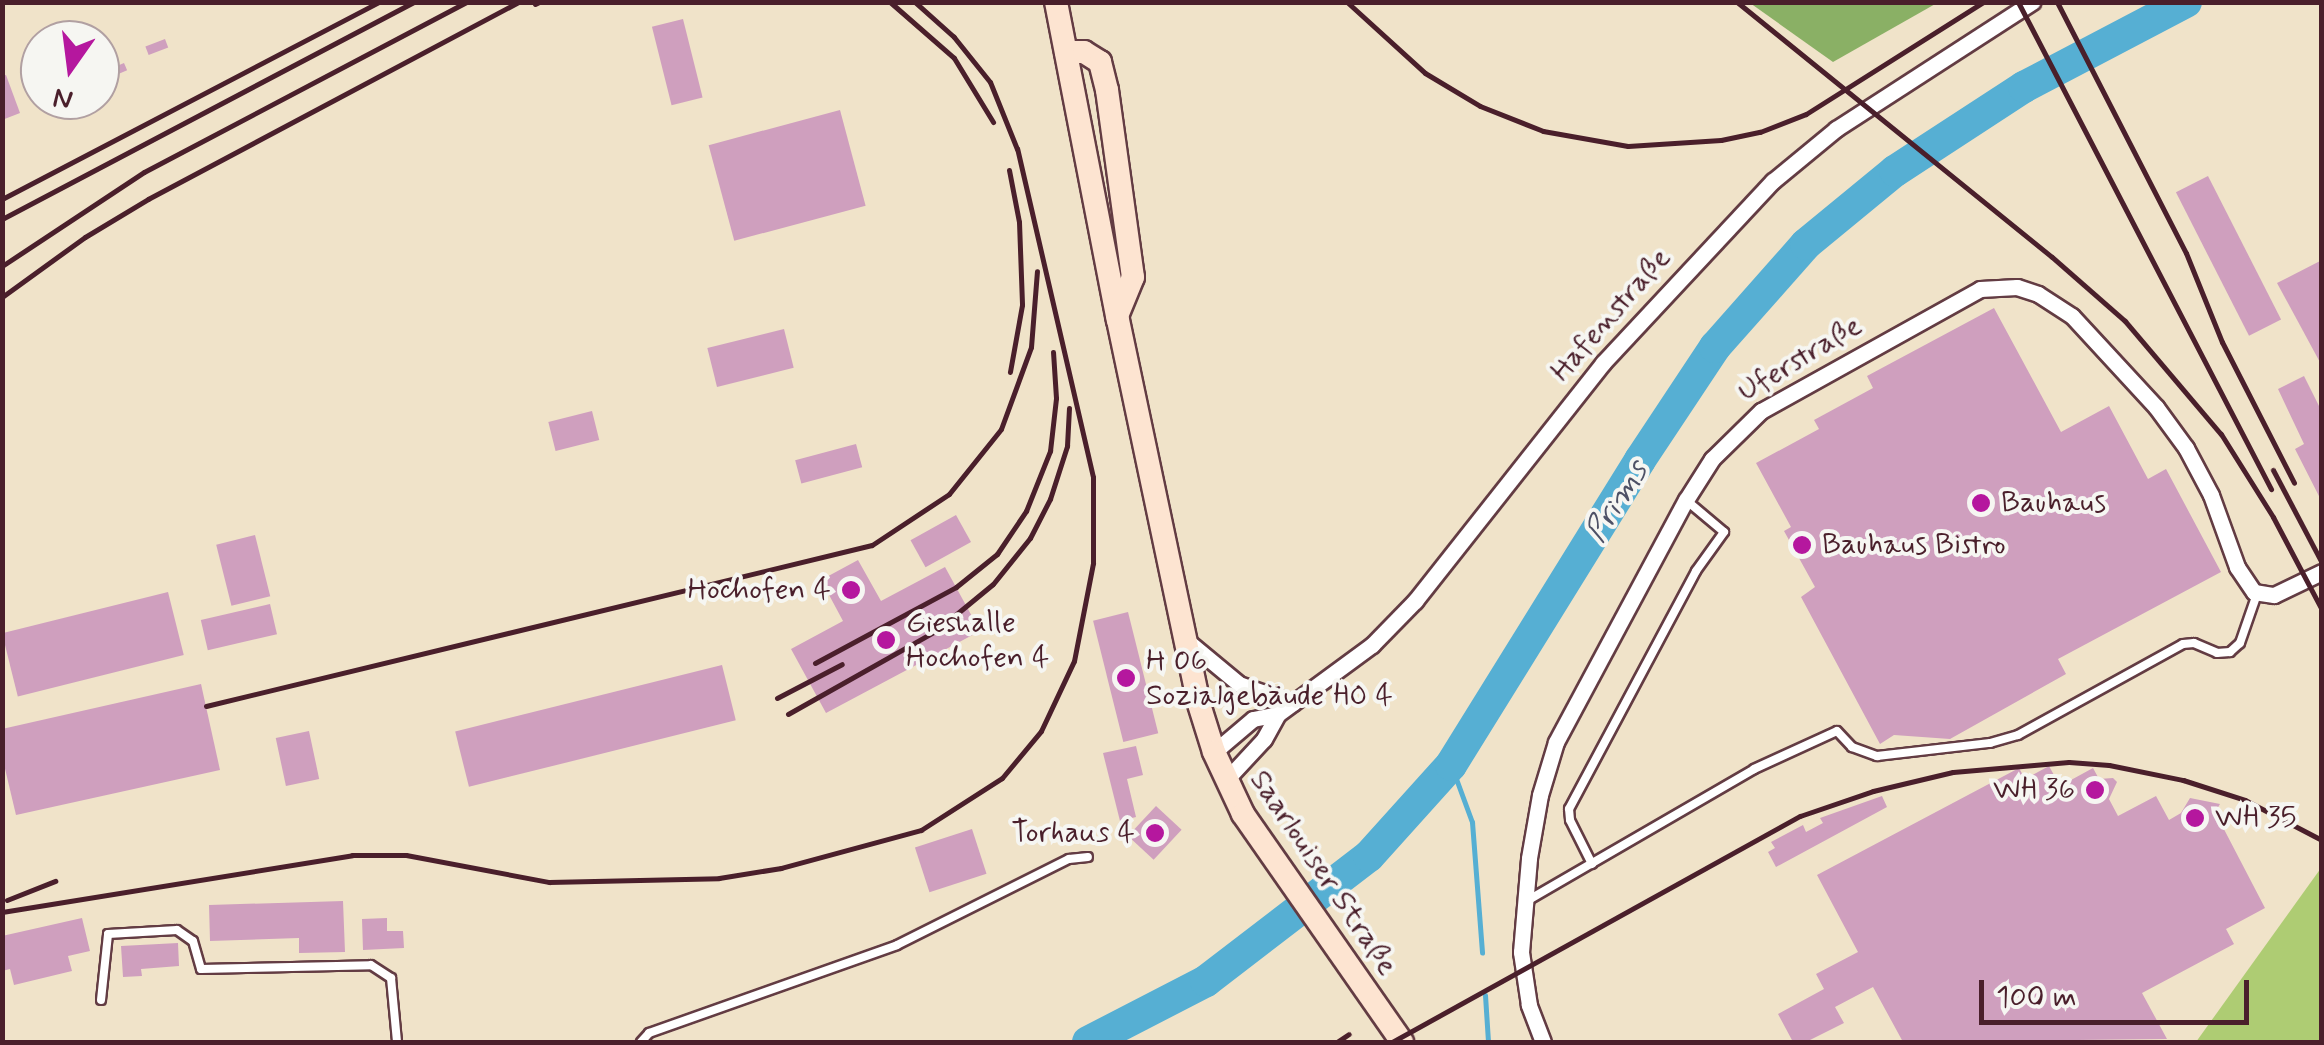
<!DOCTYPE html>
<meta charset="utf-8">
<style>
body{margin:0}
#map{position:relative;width:2324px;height:1045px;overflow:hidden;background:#f0e3c9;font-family:Mynerve,sans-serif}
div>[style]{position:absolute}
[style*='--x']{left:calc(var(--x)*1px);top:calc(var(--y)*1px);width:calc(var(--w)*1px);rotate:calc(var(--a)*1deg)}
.green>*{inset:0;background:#aecc73}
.forest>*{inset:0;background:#8ab065}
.stream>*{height:5px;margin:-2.5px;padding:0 2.5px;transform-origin:2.5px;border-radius:2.5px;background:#56afd3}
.river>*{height:32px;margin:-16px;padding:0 16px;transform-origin:16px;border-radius:16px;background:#56afd3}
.building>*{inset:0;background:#cf9fbe;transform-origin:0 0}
.roads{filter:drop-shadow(2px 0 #633c43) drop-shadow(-2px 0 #633c43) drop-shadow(0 2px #633c43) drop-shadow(0 -2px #633c43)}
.service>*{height:8px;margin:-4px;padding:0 4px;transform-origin:4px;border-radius:4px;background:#fff}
.minor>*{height:15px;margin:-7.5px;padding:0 7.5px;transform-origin:7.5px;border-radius:7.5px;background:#fff}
.secondary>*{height:22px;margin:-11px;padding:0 11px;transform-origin:11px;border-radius:11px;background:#fde4d1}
.rail>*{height:5px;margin:-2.5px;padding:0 2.5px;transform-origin:2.5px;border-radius:2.5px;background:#4a1f2b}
.dots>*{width:28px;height:28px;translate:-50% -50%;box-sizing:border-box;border:5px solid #f6f6f2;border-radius:50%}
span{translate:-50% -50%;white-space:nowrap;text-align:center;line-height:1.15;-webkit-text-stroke:8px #f6f6f2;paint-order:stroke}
.street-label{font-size:30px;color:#4a1f2b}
.poi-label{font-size:30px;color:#4a1f2b}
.left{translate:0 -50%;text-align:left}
.right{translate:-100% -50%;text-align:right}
.water-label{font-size:32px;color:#4e5166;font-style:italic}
.frame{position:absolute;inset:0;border:5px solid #4a1f2b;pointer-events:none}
.north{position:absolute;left:20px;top:20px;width:100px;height:100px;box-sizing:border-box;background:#f6f6f2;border:2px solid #b1a0a2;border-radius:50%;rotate:194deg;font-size:28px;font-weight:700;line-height:40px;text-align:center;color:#4a1f2b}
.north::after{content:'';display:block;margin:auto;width:35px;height:45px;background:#b5179e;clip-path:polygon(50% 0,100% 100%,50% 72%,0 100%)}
.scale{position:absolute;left:1979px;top:980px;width:270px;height:45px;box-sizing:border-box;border:5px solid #4a1f2b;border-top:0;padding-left:12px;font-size:30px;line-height:35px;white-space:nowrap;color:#4a1f2b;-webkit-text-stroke:8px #f6f6f2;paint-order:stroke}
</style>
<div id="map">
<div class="green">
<i style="clip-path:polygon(2321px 868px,2321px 1042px,2196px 1042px)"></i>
</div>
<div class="forest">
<i style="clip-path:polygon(1750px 3px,1937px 3px,1833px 62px)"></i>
</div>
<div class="stream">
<i style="--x:1451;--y:765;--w:61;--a:69.8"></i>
<i style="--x:1472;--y:822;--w:131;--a:85.6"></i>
<i style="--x:1485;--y:995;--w:47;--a:86.3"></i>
</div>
<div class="river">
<i style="--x:1088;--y:1042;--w:133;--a:-27.3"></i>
<i style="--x:1206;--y:981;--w:205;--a:-37.5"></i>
<i style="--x:1369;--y:856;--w:122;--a:-48"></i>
<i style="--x:1451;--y:765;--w:359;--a:-58.2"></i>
<i style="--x:1640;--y:460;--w:136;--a:-56.4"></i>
<i style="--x:1715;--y:347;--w:137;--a:-48.5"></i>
<i style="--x:1806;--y:244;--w:115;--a:-39.4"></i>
<i style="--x:1895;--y:171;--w:154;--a:-33.1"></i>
<i style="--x:2024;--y:87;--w:183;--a:-27.7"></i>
</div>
<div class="building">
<i style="left:683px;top:19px;width:81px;height:32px;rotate:76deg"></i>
<i style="left:165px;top:39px;width:9px;height:21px;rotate:69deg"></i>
<i style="left:124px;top:63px;width:8px;height:21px;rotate:67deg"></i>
<i style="clip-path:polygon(6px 75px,20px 113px,2px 120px,2px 76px)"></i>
<i style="left:840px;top:110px;width:99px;height:136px;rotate:75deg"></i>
<i style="left:2208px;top:176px;width:161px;height:36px;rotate:63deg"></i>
<i style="clip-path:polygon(2322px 260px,2322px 366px,2277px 283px)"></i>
<i style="clip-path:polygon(1994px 308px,2061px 432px,2109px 406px,2148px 479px,2166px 469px,2221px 572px,2058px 659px,2066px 674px,1950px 739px,1894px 735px,1880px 744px,1801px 597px,1815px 587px,1784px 531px,1791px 527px,1756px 463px,1819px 429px,1814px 420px,1873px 388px,1867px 376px)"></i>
<i style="left:784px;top:329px;width:40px;height:79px;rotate:76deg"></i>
<i style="clip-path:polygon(2304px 376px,2322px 412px,2322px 502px,2295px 449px,2304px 444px,2278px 389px)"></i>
<i style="left:592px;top:411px;width:30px;height:45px;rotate:76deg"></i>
<i style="left:856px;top:444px;width:24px;height:63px;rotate:75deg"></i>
<i style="left:956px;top:515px;width:31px;height:52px;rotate:61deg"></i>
<i style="left:255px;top:535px;width:63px;height:40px;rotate:76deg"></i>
<i style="clip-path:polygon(858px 560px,881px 601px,945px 567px,980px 631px,826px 713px,791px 649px,843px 621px,821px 580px)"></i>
<i style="left:168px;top:592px;width:65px;height:171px;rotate:76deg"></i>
<i style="left:270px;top:604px;width:31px;height:71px;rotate:77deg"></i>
<i style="left:1128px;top:612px;width:125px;height:36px;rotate:76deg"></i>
<i style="left:722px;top:665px;width:57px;height:275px;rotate:76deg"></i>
<i style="clip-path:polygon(201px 684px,220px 770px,16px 815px,2px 756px,2px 729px)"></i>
<i style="left:309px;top:731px;width:49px;height:34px;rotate:78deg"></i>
<i style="clip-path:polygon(1136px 746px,1143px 775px,1127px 779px,1136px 817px,1120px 821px,1103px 753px)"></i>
<i style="clip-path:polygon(2049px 766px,2060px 786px,2093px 768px,2099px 779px,2113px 778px,2117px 782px,2109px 799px,2118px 816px,2156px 796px,2169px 820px,2181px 813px,2190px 798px,2220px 804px,2215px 812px,2265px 908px,2226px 929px,2234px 944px,2142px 993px,2167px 1039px,1903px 1042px,1873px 987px,1835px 1007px,1844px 1023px,1806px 1042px,1793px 1042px,1778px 1014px,1824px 989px,1816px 974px,1858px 952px,1817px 875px,2019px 768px,2025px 779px)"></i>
<i style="clip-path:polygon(1882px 796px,1887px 807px,1776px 867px,1768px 852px,1775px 848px,1771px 842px,1803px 825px,1806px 832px,1823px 823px,1820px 818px)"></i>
<i style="left:1156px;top:806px;width:35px;height:41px;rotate:43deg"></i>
<i style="left:972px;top:829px;width:47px;height:60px;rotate:72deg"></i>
<i style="clip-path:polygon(343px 901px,345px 952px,299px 953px,299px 938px,210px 941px,209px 905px)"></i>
<i style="clip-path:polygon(82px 918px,90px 951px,68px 956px,72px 971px,14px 985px,10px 969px,2px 971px,2px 936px)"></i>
<i style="clip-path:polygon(387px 918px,387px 931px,403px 931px,404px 948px,363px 950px,362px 919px)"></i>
<i style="clip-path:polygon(178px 943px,179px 966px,141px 969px,142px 976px,123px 977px,121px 946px)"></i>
</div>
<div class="roads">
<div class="service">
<i style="--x:1592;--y:864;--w:49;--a:-116.6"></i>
<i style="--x:1570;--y:820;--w:11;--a:-95"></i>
<i style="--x:1569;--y:809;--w:270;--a:-61.9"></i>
<i style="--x:1696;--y:571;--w:48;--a:-54.3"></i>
<i style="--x:1724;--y:532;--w:48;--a:-140"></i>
<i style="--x:1525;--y:902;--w:265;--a:-30.1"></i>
<i style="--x:1754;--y:769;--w:91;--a:-24.6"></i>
<i style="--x:1837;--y:731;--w:22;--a:47"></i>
<i style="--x:1852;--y:747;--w:27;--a:20"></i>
<i style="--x:1877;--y:756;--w:114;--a:-6.6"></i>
<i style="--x:1990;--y:743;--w:29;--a:-16"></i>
<i style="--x:2018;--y:735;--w:188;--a:-28.9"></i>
<i style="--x:2183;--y:644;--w:11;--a:-5"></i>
<i style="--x:2194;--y:643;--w:25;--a:23"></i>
<i style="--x:2217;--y:653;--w:13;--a:-4"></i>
<i style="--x:2230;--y:652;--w:13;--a:-42"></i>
<i style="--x:2240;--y:643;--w:52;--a:-70.9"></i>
<i style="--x:101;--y:1000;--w:66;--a:-83.9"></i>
<i style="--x:108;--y:934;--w:69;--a:-3.3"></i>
<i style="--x:177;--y:930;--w:19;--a:35"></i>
<i style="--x:193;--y:941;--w:29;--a:74"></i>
<i style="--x:201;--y:969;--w:170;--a:-1.3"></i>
<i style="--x:371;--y:965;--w:24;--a:33"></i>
<i style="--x:391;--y:978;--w:64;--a:84.6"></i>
<i style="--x:641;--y:1042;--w:12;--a:-48"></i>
<i style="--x:649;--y:1033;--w:263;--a:-19.5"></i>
<i style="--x:897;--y:945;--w:192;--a:-26.6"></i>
<i style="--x:1069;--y:859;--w:19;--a:-6"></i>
</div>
<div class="minor">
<i style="--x:1186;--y:640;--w:69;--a:39.7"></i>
<i style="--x:1239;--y:684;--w:57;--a:19.4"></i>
<i style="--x:1214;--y:752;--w:51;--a:-40.2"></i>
<i style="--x:1253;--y:719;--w:25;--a:-11"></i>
<i style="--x:1225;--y:781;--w:57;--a:-47.1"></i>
<i style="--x:1264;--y:739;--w:29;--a:-61"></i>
<i style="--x:1278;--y:714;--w:117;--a:-36.3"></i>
<i style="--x:1372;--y:645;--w:62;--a:-45.7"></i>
<i style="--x:1415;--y:601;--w:303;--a:-51.7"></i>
<i style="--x:1603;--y:363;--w:249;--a:-47"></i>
<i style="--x:1773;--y:181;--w:82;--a:-39.5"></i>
<i style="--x:1836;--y:129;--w:234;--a:-32.9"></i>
<i style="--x:1543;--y:1042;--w:40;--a:-111"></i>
<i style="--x:1529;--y:1005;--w:54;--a:-98.6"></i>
<i style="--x:1521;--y:952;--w:94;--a:-85.1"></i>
<i style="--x:1529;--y:858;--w:64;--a:-80.1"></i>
<i style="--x:1540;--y:795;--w:55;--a:-73.2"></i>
<i style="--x:1556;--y:742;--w:275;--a:-61.8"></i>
<i style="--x:1686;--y:500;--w:49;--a:-57.6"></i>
<i style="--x:1712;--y:459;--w:69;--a:-44.4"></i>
<i style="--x:1761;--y:411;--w:251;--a:-29.1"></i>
<i style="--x:1980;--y:289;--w:37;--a:-3"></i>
<i style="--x:2017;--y:287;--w:22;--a:18"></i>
<i style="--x:2038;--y:294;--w:40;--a:32.9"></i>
<i style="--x:2072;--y:316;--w:124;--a:47.3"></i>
<i style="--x:2156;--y:407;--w:51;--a:53.8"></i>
<i style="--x:2186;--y:448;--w:53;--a:62"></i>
<i style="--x:2211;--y:495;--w:77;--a:70.1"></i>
<i style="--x:2237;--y:567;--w:30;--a:56"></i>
<i style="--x:2254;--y:592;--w:20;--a:9"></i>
<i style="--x:2274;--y:595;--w:53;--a:-25.6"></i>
</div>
<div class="secondary">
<i style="--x:1056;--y:2;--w:324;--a:79"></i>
<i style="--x:1118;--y:320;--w:389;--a:78.1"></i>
<i style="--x:1198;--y:701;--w:53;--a:72.6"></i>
<i style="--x:1214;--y:752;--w:68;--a:64.9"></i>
<i style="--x:1243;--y:814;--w:278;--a:55.1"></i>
<i style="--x:1066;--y:52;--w:18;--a:0"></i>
<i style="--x:1084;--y:52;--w:19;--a:32"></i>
<i style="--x:1100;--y:62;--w:29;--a:76"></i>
<i style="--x:1107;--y:90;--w:189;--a:82.1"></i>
<i style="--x:1133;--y:277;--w:42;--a:112.3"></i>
</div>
</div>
<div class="rail">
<i style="--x:890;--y:2;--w:85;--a:41.2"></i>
<i style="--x:954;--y:58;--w:75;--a:58.6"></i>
<i style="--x:1347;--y:2;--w:105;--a:42.3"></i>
<i style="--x:1425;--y:73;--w:64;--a:31"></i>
<i style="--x:1480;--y:106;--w:68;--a:21.6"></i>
<i style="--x:1543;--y:131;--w:86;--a:10"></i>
<i style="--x:1628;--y:146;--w:93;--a:-3.7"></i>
<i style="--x:1721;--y:140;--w:40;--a:-12"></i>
<i style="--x:1760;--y:132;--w:49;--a:-21.4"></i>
<i style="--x:1806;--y:114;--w:209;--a:-32.3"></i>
<i style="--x:1737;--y:2;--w:405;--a:39"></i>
<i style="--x:2052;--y:257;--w:97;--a:41.2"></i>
<i style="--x:2125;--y:321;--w:148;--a:49.7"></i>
<i style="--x:2221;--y:434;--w:98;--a:57.9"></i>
<i style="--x:2273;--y:517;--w:105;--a:62.2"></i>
<i style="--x:2018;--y:2;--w:549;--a:62.55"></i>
<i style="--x:2057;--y:2;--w:282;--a:62.8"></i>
<i style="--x:2186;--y:253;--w:96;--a:68"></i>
<i style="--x:2222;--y:342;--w:158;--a:62.9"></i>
<i style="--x:535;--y:4;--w:4;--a:-27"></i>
<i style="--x:1009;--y:170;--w:53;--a:79.1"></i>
<i style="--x:1019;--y:222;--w:83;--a:87.9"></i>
<i style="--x:1022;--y:305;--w:68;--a:100.2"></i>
<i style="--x:2;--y:199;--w:425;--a:-27.6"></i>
<i style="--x:2;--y:219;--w:466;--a:-27.8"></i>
<i style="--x:2;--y:266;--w:170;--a:-33.5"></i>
<i style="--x:144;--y:172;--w:365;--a:-27.8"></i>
<i style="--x:2;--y:297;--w:102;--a:-35.9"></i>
<i style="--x:85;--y:237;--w:74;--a:-31.1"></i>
<i style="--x:148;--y:199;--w:420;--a:-28"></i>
<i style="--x:2273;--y:470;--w:105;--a:62.2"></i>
<i style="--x:815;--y:663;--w:160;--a:-28.3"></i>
<i style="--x:956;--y:587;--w:53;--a:-38.8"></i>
<i style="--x:997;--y:554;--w:52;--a:-56"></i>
<i style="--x:1026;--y:511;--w:65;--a:-68.2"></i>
<i style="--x:1050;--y:451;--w:53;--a:-83.5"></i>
<i style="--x:1056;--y:398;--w:46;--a:-93.7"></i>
<i style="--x:777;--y:698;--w:73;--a:-27.6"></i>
<i style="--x:206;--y:706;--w:685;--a:-13.59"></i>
<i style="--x:872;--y:545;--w:92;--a:-33.5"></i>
<i style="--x:949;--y:494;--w:83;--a:-51.3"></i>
<i style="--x:1001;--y:429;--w:87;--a:-69.9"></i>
<i style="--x:1031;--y:347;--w:76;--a:-85.5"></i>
<i style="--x:788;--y:714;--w:171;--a:-29.4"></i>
<i style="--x:937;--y:630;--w:72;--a:-39.4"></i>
<i style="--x:993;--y:584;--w:59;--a:-51.2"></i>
<i style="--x:1030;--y:538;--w:44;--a:-62.9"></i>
<i style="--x:1050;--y:499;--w:56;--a:-72.2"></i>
<i style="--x:1067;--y:446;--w:38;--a:-87"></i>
<i style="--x:7;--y:900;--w:52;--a:-21.6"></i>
<i style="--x:2;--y:912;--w:355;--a:-9.2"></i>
<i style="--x:352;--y:855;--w:54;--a:0"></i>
<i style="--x:406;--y:855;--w:146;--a:10.7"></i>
<i style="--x:549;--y:882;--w:170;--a:-1.3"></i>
<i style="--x:719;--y:878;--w:63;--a:-9.2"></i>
<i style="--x:781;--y:868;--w:145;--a:-15.2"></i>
<i style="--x:921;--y:830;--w:96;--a:-32.7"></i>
<i style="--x:1002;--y:778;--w:61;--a:-50.3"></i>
<i style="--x:1041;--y:731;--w:77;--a:-64.8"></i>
<i style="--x:1074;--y:661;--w:100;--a:-79"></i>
<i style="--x:1093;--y:563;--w:86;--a:-90"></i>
<i style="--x:1093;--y:477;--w:337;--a:-103"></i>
<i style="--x:1017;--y:149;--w:72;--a:-111.9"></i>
<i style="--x:990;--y:82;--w:58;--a:-128.7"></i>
<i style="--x:954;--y:37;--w:52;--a:-138.1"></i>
<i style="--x:1337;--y:1042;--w:14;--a:-34"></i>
<i style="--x:1392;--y:1042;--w:466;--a:-29"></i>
<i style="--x:1800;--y:816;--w:77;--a:-18.9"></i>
<i style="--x:1873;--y:791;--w:82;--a:-13.4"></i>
<i style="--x:1953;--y:772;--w:116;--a:-4.9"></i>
<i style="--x:2069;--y:762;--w:40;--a:4.3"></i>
<i style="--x:2109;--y:765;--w:76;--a:11.5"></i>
<i style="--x:2183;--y:780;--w:65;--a:17.9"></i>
<i style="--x:2245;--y:800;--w:87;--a:27.5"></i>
</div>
<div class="dots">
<i style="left:1981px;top:503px;background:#b5179e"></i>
<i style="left:1802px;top:545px;background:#b5179e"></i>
<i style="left:851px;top:590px;background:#b5179e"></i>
<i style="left:886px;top:640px;background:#b5179e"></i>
<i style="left:1126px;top:678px;background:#b5179e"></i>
<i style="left:2095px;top:790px;background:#b5179e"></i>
<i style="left:2195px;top:818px;background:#b5179e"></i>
<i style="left:1155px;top:833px;background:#b5179e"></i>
</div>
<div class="street-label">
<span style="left:1611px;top:315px;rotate:-49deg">Hafenstraße</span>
<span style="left:1800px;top:359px;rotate:-31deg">Uferstraße</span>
<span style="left:1323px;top:873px;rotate:56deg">Saarlouiser Straße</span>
</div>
<div class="poi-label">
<span class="left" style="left:2001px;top:503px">Bauhaus</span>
<span class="left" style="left:1822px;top:545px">Bauhaus Bistro</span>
<span class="right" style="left:831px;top:590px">Hochofen 4</span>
<span class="left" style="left:906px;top:640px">Gieshalle<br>Hochofen 4</span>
<span class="left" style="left:1146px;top:678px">H 06<br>Sozialgebäude HO 4</span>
<span class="right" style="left:2075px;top:790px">WH 36</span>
<span class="left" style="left:2215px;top:818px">WH 35</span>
<span class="right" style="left:1135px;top:833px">Torhaus 4</span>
</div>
<div class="water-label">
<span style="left:1617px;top:502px;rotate:-58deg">Prims</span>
</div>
<div class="frame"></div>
<div class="north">N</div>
<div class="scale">100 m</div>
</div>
